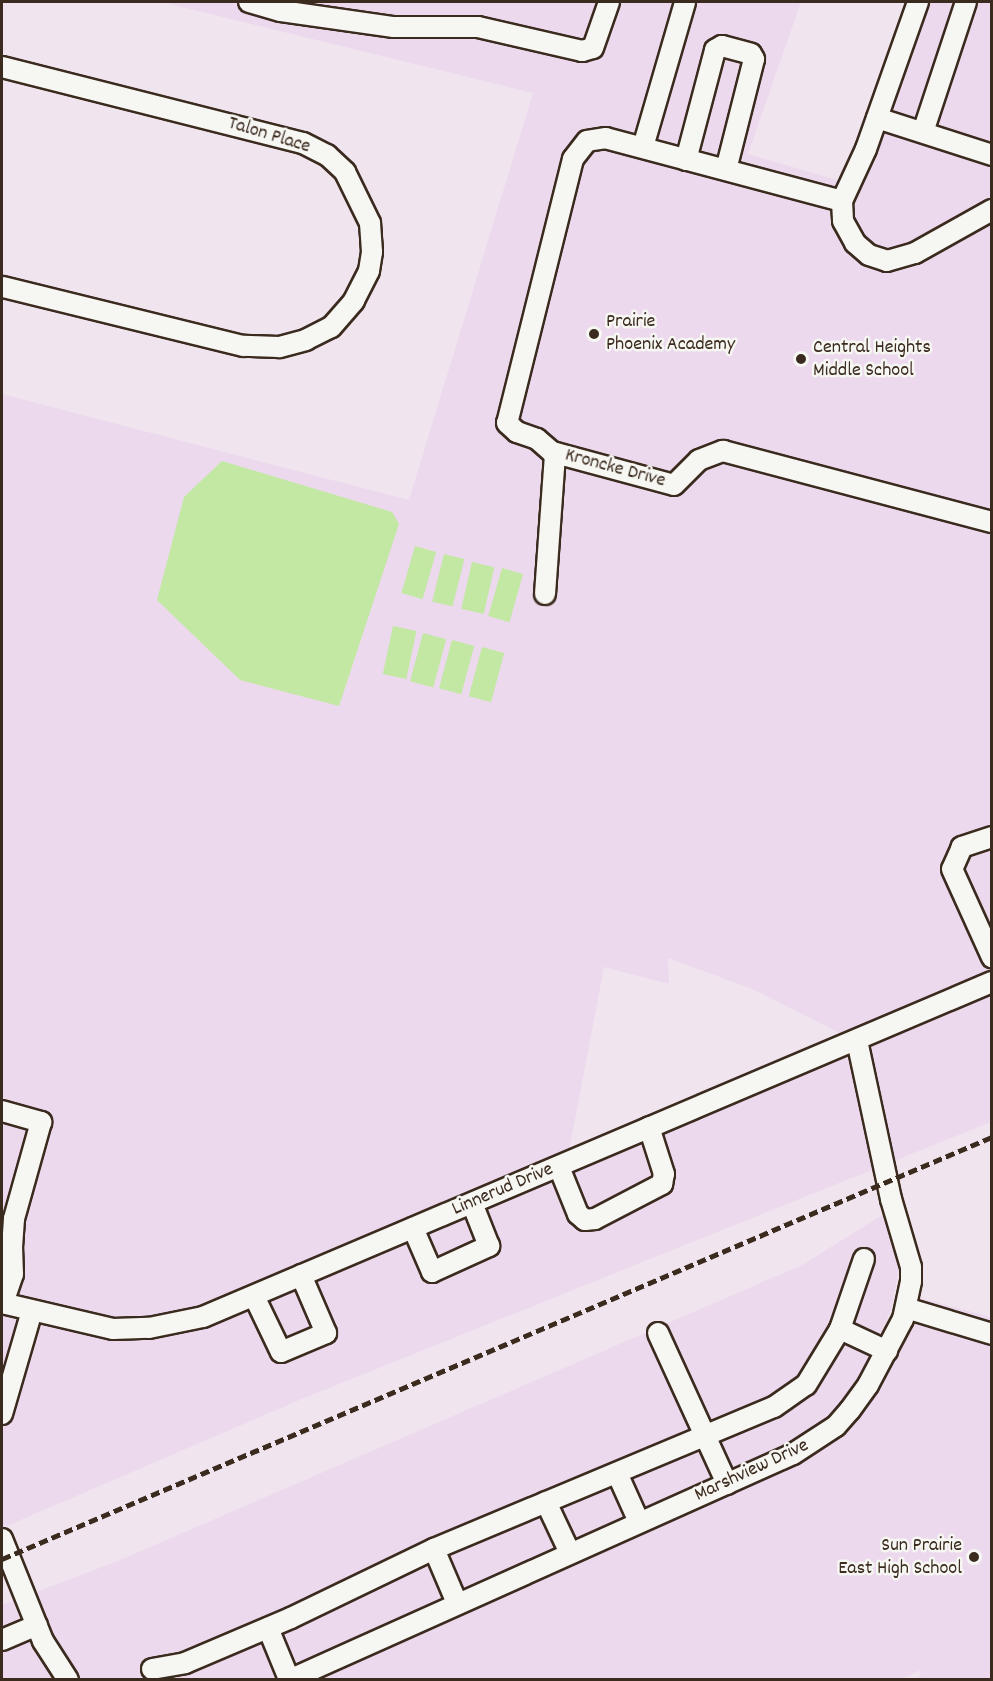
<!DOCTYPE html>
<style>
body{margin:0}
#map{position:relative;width:993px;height:1681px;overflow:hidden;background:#f0e5ef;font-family:Dekko,sans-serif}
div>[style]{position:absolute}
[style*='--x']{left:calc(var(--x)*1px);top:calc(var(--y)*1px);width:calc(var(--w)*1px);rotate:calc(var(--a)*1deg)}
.built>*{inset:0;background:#ecd9ed}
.green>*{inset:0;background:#c2e8a3;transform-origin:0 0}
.roads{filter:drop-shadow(2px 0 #3b2a1e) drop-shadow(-2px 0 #3b2a1e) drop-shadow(0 2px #3b2a1e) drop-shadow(0 -2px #3b2a1e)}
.minor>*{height:20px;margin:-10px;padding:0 10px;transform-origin:10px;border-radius:10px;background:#f6f6f2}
.rail>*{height:4.5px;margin-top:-2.25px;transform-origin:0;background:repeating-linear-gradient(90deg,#3b2a1e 0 9px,transparent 0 13.5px)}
.dots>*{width:16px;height:16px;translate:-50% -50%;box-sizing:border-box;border:3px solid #f6f6f2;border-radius:50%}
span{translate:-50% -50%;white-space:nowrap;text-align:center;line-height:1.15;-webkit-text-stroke:5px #f6f6f2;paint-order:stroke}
.street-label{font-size:20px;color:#3b2a1e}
.poi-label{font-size:20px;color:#3b2a1e}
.left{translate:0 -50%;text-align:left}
.right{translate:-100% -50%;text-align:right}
.frame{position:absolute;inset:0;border:3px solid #3b2a1e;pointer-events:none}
</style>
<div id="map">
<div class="built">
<i style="clip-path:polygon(evenodd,161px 2px,801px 2px,748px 154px,850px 184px,918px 2px,991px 2px,991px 1122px,297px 1401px,2px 1528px,2px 394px,409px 500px,533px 93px,161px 2px,668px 958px,755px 990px,856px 1041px,567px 1162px,604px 967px,669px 984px,668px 958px)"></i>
<i style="clip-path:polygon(885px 1213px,899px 1270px,891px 1310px,878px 1340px,903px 1346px,920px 1298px,991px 1317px,991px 1679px,918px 1679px,921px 1670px,899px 1680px,2px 1680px,2px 1605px,120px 1560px,802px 1265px)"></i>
</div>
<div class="green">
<i style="clip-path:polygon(222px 461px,392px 512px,399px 524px,339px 706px,240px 680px,157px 600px,184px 497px)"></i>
<i style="left:415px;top:546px;width:22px;height:49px;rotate:16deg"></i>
<i style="left:444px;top:554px;width:21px;height:49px;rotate:14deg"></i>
<i style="left:472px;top:562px;width:23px;height:48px;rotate:13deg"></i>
<i style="left:502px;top:568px;width:22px;height:50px;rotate:16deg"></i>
<i style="left:393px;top:626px;width:24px;height:49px;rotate:12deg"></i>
<i style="left:423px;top:633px;width:24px;height:50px;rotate:15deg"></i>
<i style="left:452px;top:640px;width:23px;height:50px;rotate:15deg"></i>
<i style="left:482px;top:647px;width:23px;height:51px;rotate:15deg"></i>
</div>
<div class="roads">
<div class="minor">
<i style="--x:249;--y:2;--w:33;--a:16"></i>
<i style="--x:281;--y:11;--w:114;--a:8.1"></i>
<i style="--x:394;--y:27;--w:84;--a:0"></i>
<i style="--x:478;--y:27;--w:107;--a:13"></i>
<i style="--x:582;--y:51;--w:11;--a:-15"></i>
<i style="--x:593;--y:48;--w:49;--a:-70.8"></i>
<i style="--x:918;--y:2;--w:156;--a:109.5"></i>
<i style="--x:866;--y:149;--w:57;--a:114.8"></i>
<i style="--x:842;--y:201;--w:244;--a:-165.1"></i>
<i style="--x:606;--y:138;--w:19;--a:171"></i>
<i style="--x:587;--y:141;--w:23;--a:128"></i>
<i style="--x:573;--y:159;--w:272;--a:104"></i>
<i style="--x:507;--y:423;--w:13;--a:42"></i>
<i style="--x:517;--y:432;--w:21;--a:19"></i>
<i style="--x:537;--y:439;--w:20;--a:41"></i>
<i style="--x:552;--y:452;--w:126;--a:15.1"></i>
<i style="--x:674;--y:485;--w:35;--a:-45"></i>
<i style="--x:699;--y:460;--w:26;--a:-21"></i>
<i style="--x:723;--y:451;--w:278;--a:14.8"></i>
<i style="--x:2;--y:67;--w:310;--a:14.2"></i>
<i style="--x:303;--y:143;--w:27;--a:27"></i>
<i style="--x:327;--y:155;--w:25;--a:43"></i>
<i style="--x:345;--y:172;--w:57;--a:63.9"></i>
<i style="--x:370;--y:223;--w:29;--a:86"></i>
<i style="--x:372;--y:252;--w:19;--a:99"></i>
<i style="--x:369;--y:271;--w:34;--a:117"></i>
<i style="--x:354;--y:301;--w:35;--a:131"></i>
<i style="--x:331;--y:327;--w:28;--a:153"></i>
<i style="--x:306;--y:340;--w:28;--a:165"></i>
<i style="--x:279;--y:347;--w:36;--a:-178"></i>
<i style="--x:243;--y:346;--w:248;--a:-166.2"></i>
<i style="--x:877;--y:118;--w:121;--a:17.8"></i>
<i style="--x:923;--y:132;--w:137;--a:-71.7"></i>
<i style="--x:643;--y:147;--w:151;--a:-73.8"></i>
<i style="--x:686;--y:160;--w:114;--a:-75.2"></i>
<i style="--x:715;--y:50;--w:8;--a:-30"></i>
<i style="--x:722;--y:46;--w:30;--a:15"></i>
<i style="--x:751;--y:54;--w:6;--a:59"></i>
<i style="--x:754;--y:59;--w:114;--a:104.2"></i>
<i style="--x:842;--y:201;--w:20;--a:87"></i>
<i style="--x:843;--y:221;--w:25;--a:61"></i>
<i style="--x:855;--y:243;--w:18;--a:41"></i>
<i style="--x:869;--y:255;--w:19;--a:18"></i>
<i style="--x:887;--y:261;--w:29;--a:-16"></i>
<i style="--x:915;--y:253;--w:88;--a:-29.2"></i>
<i style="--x:545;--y:594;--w:141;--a:-85.9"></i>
<i style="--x:992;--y:837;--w:32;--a:162"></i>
<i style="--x:962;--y:847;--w:24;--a:114"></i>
<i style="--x:952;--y:869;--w:97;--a:65.6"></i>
<i style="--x:2;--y:1111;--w:41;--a:15.8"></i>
<i style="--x:41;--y:1122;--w:101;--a:105.6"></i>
<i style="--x:14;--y:1219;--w:27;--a:94"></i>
<i style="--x:559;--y:1167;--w:51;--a:68"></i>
<i style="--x:578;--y:1214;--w:9;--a:41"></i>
<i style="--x:585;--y:1220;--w:10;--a:-6"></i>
<i style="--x:595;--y:1219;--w:76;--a:-27.6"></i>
<i style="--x:662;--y:1184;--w:10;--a:-79"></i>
<i style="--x:664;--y:1174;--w:49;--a:-107.7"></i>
<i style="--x:413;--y:1228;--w:48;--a:66.6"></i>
<i style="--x:432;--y:1272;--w:63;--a:-24.5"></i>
<i style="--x:489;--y:1246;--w:46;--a:-111.6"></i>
<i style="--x:2;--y:1243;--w:10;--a:17"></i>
<i style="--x:12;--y:1246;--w:28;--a:88"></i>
<i style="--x:13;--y:1274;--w:31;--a:109"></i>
<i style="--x:254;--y:1296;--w:62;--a:64.3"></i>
<i style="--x:281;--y:1352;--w:49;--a:-22.9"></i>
<i style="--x:326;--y:1333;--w:63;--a:-113.3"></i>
<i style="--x:2;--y:1303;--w:114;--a:13.2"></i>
<i style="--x:113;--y:1329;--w:36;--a:-2"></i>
<i style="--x:149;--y:1328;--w:55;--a:-11.5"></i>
<i style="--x:203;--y:1317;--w:857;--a:-23.01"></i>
<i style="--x:906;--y:1308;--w:90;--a:16.8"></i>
<i style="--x:840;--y:1329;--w:74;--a:-71.1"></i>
<i style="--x:658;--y:1333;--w:166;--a:65.4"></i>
<i style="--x:2;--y:1414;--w:107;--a:-73.8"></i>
<i style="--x:617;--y:1473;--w:54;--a:65.8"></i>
<i style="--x:546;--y:1502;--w:56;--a:64.8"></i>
<i style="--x:2;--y:1539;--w:110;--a:68.1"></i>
<i style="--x:43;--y:1641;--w:46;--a:57.3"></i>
<i style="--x:434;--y:1549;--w:59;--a:66.9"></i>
<i style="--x:268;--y:1628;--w:55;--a:67.6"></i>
<i style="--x:2;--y:1640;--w:38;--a:-23"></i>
<i style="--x:152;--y:1669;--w:34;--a:-10"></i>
<i style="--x:185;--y:1663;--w:115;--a:-23"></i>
<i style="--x:291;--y:1618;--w:159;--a:-25.8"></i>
<i style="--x:434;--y:1549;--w:368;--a:-22.7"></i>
<i style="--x:774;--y:1407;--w:39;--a:-35"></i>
<i style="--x:806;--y:1385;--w:66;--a:-58.7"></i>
<i style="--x:840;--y:1329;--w:52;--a:25.1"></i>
<i style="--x:289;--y:1680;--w:552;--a:-24.15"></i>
<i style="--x:793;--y:1454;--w:51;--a:-33.1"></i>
<i style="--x:836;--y:1426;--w:21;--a:-49"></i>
<i style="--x:850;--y:1410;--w:31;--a:-54"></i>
<i style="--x:868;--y:1385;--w:75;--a:-62.1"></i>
<i style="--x:903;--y:1319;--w:39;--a:-78"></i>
<i style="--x:911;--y:1281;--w:14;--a:-90"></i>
<i style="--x:911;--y:1267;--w:71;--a:-106.4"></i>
<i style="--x:891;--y:1199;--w:162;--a:-102.1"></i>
</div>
</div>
<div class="rail">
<i style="--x:2;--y:1559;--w:1076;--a:-23.09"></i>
</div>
<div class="dots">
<i style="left:594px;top:334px;background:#3b2a1e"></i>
<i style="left:801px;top:359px;background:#3b2a1e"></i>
<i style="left:974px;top:1557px;background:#3b2a1e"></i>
</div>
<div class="street-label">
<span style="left:269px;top:136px;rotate:17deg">Talon Place</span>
<span style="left:615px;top:469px;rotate:15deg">Kroncke Drive</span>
<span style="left:503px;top:1190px;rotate:-23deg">Linnerud Drive</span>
<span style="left:752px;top:1471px;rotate:-25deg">Marshview Drive</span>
</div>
<div class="poi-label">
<span class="left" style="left:606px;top:334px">Prairie<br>Phoenix Academy</span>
<span class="left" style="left:813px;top:360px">Central Heights<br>Middle School</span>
<span class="right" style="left:962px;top:1558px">Sun Prairie<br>East High School</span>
</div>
<div class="frame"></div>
</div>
